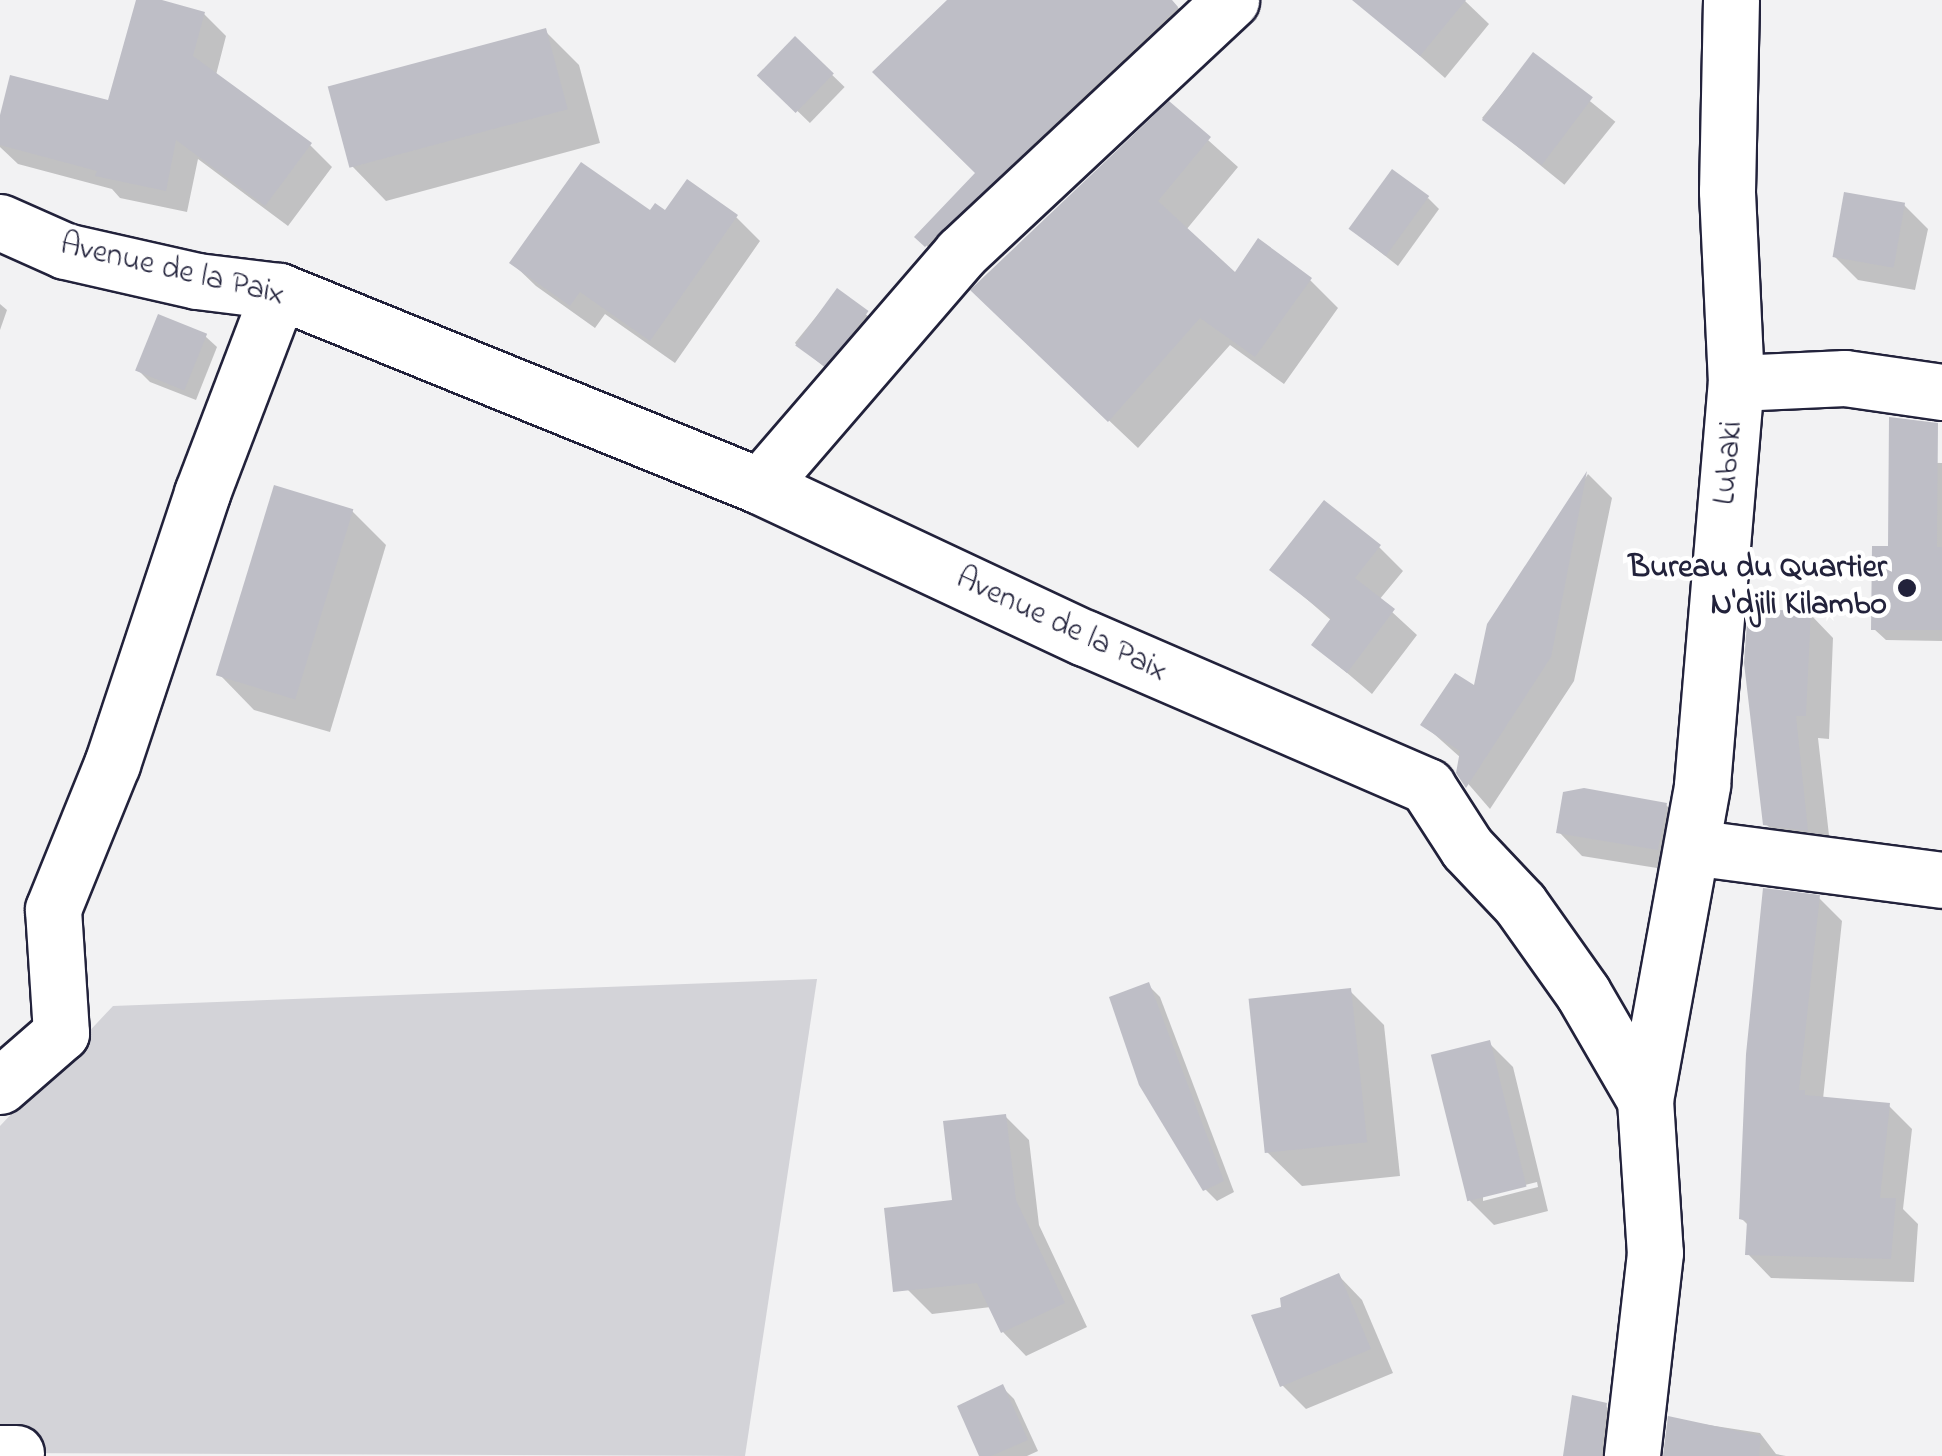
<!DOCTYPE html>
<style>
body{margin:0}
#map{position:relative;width:1942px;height:1456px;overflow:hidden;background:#f2f2f3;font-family:"Indie Flower",sans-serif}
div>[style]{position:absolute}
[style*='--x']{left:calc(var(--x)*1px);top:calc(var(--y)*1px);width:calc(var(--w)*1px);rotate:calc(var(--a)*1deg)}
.green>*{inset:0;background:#d3d3d8}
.shadow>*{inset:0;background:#0003;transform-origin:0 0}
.building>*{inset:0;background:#bebec6;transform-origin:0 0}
.roads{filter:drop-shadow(2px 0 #22223b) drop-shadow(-2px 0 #22223b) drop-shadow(0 2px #22223b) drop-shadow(0 -2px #22223b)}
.minor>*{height:55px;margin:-27.5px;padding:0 27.5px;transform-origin:27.5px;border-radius:27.5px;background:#fff}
.dots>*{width:28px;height:28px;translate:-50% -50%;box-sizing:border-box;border:5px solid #fff;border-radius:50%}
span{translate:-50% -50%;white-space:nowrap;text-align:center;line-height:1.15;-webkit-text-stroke:9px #fff;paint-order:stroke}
.street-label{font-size:32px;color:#22223b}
.poi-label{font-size:32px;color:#22223b;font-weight:700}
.right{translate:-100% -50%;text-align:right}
</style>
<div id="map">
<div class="green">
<i style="clip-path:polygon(817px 979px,745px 1456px,0 1453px,0 1126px,113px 1006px)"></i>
</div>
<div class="shadow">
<i style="clip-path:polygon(138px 0,204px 14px,226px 36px,216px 75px,310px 145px,332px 167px,288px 226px,198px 159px,187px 212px,120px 198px,112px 189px,18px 164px,0 147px,0 124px,110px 103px)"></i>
<i style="clip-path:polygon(950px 0,1171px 0,1206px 38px,956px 275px,918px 237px,978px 173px)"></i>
<i style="clip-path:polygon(1382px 0,1464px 0,1489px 24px,1445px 78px,1371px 13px)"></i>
<i style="clip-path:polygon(545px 31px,579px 65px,600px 143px,386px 201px,352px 166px)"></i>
<i style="left:795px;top:39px;width:69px;height:50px;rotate:44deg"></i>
<i style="left:1533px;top:55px;width:106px;height:81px;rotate:39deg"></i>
<i style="clip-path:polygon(1169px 105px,1238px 167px,1186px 230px,1235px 275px,1310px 280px,1338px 308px,1284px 384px,1230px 345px,1138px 448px,1002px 319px)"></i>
<i style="clip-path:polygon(1428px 198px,1439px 209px,1398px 266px,1351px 229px)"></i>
<i style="clip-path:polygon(1904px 205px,1928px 229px,1915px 290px,1858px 280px,1834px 256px)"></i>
<i style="clip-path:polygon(666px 213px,736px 217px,760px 241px,675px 363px,605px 314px,595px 328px,536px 286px,512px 263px,651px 214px)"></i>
<i style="left:837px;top:291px;width:54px;height:67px;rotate:39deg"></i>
<i style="clip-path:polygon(0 304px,7px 310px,0 330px)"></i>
<i style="clip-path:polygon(205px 336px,217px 347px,196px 400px,150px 382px,138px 370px)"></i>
<i style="clip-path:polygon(1891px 462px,1942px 463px,1942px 641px,1886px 640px,1874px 629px,1890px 549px)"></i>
<i style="clip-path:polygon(1588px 474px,1612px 498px,1574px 681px,1490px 809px,1458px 772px,1461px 758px,1424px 725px,1476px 690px,1489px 624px)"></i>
<i style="clip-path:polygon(352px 511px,386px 545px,330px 732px,254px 710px,220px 675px)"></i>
<i style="clip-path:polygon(1379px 547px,1403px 571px,1379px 600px,1417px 635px,1372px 694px,1314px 645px,1332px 621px,1272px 569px)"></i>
<i style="clip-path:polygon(1810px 614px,1833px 638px,1829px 739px,1818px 738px,1831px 853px,1790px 848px,1766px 824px)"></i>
<i style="clip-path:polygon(1666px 805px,1690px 829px,1682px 872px,1582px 856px,1559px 832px)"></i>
<i style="clip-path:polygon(1819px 898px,1842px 921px,1823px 1099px,1889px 1106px,1912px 1129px,1903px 1209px,1918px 1224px,1914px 1282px,1771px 1278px,1748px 1254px,1749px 1226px,1741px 1218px)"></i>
<i style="clip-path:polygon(1148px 985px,1160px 997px,1234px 1192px,1217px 1201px,1205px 1189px)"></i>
<i style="clip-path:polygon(1350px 991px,1384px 1025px,1400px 1176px,1302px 1186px,1267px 1152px)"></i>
<i style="clip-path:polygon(evenodd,1489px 1043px,1513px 1067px,1548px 1211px,1494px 1225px,1470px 1201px,1489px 1043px,1537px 1182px,1538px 1187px,1483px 1201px,1483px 1196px,1537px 1182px)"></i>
<i style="clip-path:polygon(1005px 1116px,1029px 1140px,1039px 1225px,1087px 1327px,1026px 1356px,1003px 1332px,991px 1307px,932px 1314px,908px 1290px)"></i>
<i style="clip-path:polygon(1339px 1276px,1362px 1300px,1393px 1373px,1306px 1409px,1282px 1385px,1284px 1309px)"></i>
<i style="clip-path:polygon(1003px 1388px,1014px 1399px,1038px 1451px,1027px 1456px,982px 1456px)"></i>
<i style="clip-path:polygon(1605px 1405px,1617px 1417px,1614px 1456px,1569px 1456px)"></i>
<i style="clip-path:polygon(1670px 1419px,1760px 1433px,1776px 1454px,1786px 1456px,1664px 1456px)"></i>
</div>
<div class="building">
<i style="clip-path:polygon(136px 0,162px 0,205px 12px,193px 56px,312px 143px,265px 206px,176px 140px,166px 191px,95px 176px,97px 171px,0 145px,0 115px,10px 75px,108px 100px)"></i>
<i style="clip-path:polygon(947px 0,1172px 0,1178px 7px,925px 247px,914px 237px,975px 173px,872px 72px)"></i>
<i style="clip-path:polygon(1352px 0,1466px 0,1420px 56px)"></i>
<i style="left:546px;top:28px;width:84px;height:226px;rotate:75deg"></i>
<i style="left:795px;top:36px;width:54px;height:55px;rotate:44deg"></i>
<i style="left:1533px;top:52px;width:75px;height:85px;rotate:37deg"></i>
<i style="clip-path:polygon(1169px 101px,1211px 137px,1158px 201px,1235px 272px,1258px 238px,1312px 278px,1255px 357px,1200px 318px,1108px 422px,970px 290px)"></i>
<i style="clip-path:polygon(581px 162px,650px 210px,655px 203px,665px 210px,687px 179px,738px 215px,650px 341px,580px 292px,570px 306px,509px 263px)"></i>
<i style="left:1392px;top:169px;width:46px;height:74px;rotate:36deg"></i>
<i style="left:1844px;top:192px;width:62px;height:66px;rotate:10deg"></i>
<i style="left:837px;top:288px;width:39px;height:71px;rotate:36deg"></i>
<i style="left:158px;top:314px;width:53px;height:61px;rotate:22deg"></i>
<i style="clip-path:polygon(1889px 417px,1938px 423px,1937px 547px,1942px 547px,1942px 630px,1871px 630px,1872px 546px,1888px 546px)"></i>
<i style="clip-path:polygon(1587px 471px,1551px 657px,1466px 788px,1456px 773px,1460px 751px,1420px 725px,1455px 673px,1474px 685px,1487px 624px)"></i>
<i style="left:274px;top:485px;width:83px;height:199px;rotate:17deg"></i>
<i style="clip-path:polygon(1324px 500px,1381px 545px,1355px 578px,1395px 609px,1347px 673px,1311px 645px,1331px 618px,1269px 570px)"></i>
<i style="clip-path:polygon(1748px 609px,1811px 611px,1806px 716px,1796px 716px,1808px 831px,1763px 825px,1744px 663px)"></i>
<i style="clip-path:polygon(1584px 788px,1667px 803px,1658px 850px,1556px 833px,1563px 792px)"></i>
<i style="clip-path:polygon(1763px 888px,1820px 895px,1799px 1090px,1805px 1090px,1805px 1095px,1890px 1103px,1880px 1198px,1896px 1198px,1891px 1259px,1745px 1255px,1747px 1221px,1739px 1219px,1746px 1054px)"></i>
<i style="clip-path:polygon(1149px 982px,1224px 1181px,1203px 1191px,1139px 1085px,1109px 997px)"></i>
<i style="left:1351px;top:988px;width:155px;height:103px;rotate:84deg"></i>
<i style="left:1490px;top:1040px;width:151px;height:61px;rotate:76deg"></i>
<i style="clip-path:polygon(1006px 1114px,1016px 1200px,1065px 1303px,1001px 1333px,977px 1283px,893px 1292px,884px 1208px,952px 1200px,943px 1121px)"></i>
<i style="clip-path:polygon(1339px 1273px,1371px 1349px,1280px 1387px,1251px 1315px,1281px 1307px,1280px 1298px)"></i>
<i style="clip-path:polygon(1003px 1384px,1028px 1440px,991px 1456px,979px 1456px,957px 1406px)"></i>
<i style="clip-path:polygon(1572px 1395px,1607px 1403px,1601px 1456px,1563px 1456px)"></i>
<i style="clip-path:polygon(1668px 1416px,1761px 1436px,1759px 1456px,1663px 1456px)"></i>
</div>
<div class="roads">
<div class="minor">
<i style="--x:0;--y:222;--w:71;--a:24"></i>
<i style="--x:65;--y:251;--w:135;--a:12.8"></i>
<i style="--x:197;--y:281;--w:83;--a:7"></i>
<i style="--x:279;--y:291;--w:519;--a:22.07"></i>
<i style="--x:760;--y:486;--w:359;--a:25.1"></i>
<i style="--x:1085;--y:638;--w:373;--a:23.4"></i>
<i style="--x:1427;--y:786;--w:74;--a:57.2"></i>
<i style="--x:1467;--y:848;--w:77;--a:46.6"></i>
<i style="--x:1520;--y:904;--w:109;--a:54.7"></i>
<i style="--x:1583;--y:993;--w:124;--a:59.9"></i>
<i style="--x:1645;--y:1100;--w:153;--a:86.3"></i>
<i style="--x:1655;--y:1253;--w:204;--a:96.5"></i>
<i style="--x:1736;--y:383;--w:109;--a:-2.6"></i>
<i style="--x:1845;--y:378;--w:98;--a:8.2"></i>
<i style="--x:760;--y:486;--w:308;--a:-49.2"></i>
<i style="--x:961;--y:253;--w:370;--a:-43.1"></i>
<i style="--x:1692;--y:847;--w:252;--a:7.5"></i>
<i style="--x:0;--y:1086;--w:81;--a:-41"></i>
<i style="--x:61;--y:1033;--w:124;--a:-93.7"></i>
<i style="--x:53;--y:909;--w:157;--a:-67.9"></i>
<i style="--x:112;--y:764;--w:286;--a:-71.6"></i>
<i style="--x:202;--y:493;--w:216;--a:-69.1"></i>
<i style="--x:1645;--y:1100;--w:320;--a:-79.7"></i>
<i style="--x:1702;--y:785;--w:403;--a:-85.2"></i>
<i style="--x:1736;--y:383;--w:192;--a:-92.7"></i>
<i style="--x:1727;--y:191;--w:191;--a:-88.8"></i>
<i style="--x:0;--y:1453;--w:16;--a:0"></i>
</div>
</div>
<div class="dots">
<i style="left:1907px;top:588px;background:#22223b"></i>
</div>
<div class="street-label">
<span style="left:172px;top:271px;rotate:13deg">Avenue de la Paix</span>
<span style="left:1730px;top:463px;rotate:-85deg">Lubaki</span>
<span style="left:1061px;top:626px;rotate:25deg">Avenue de la Paix</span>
</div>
<div class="poi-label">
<span class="right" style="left:1887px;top:588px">Bureau du Quartier<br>N'djili Kilambo</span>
</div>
</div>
